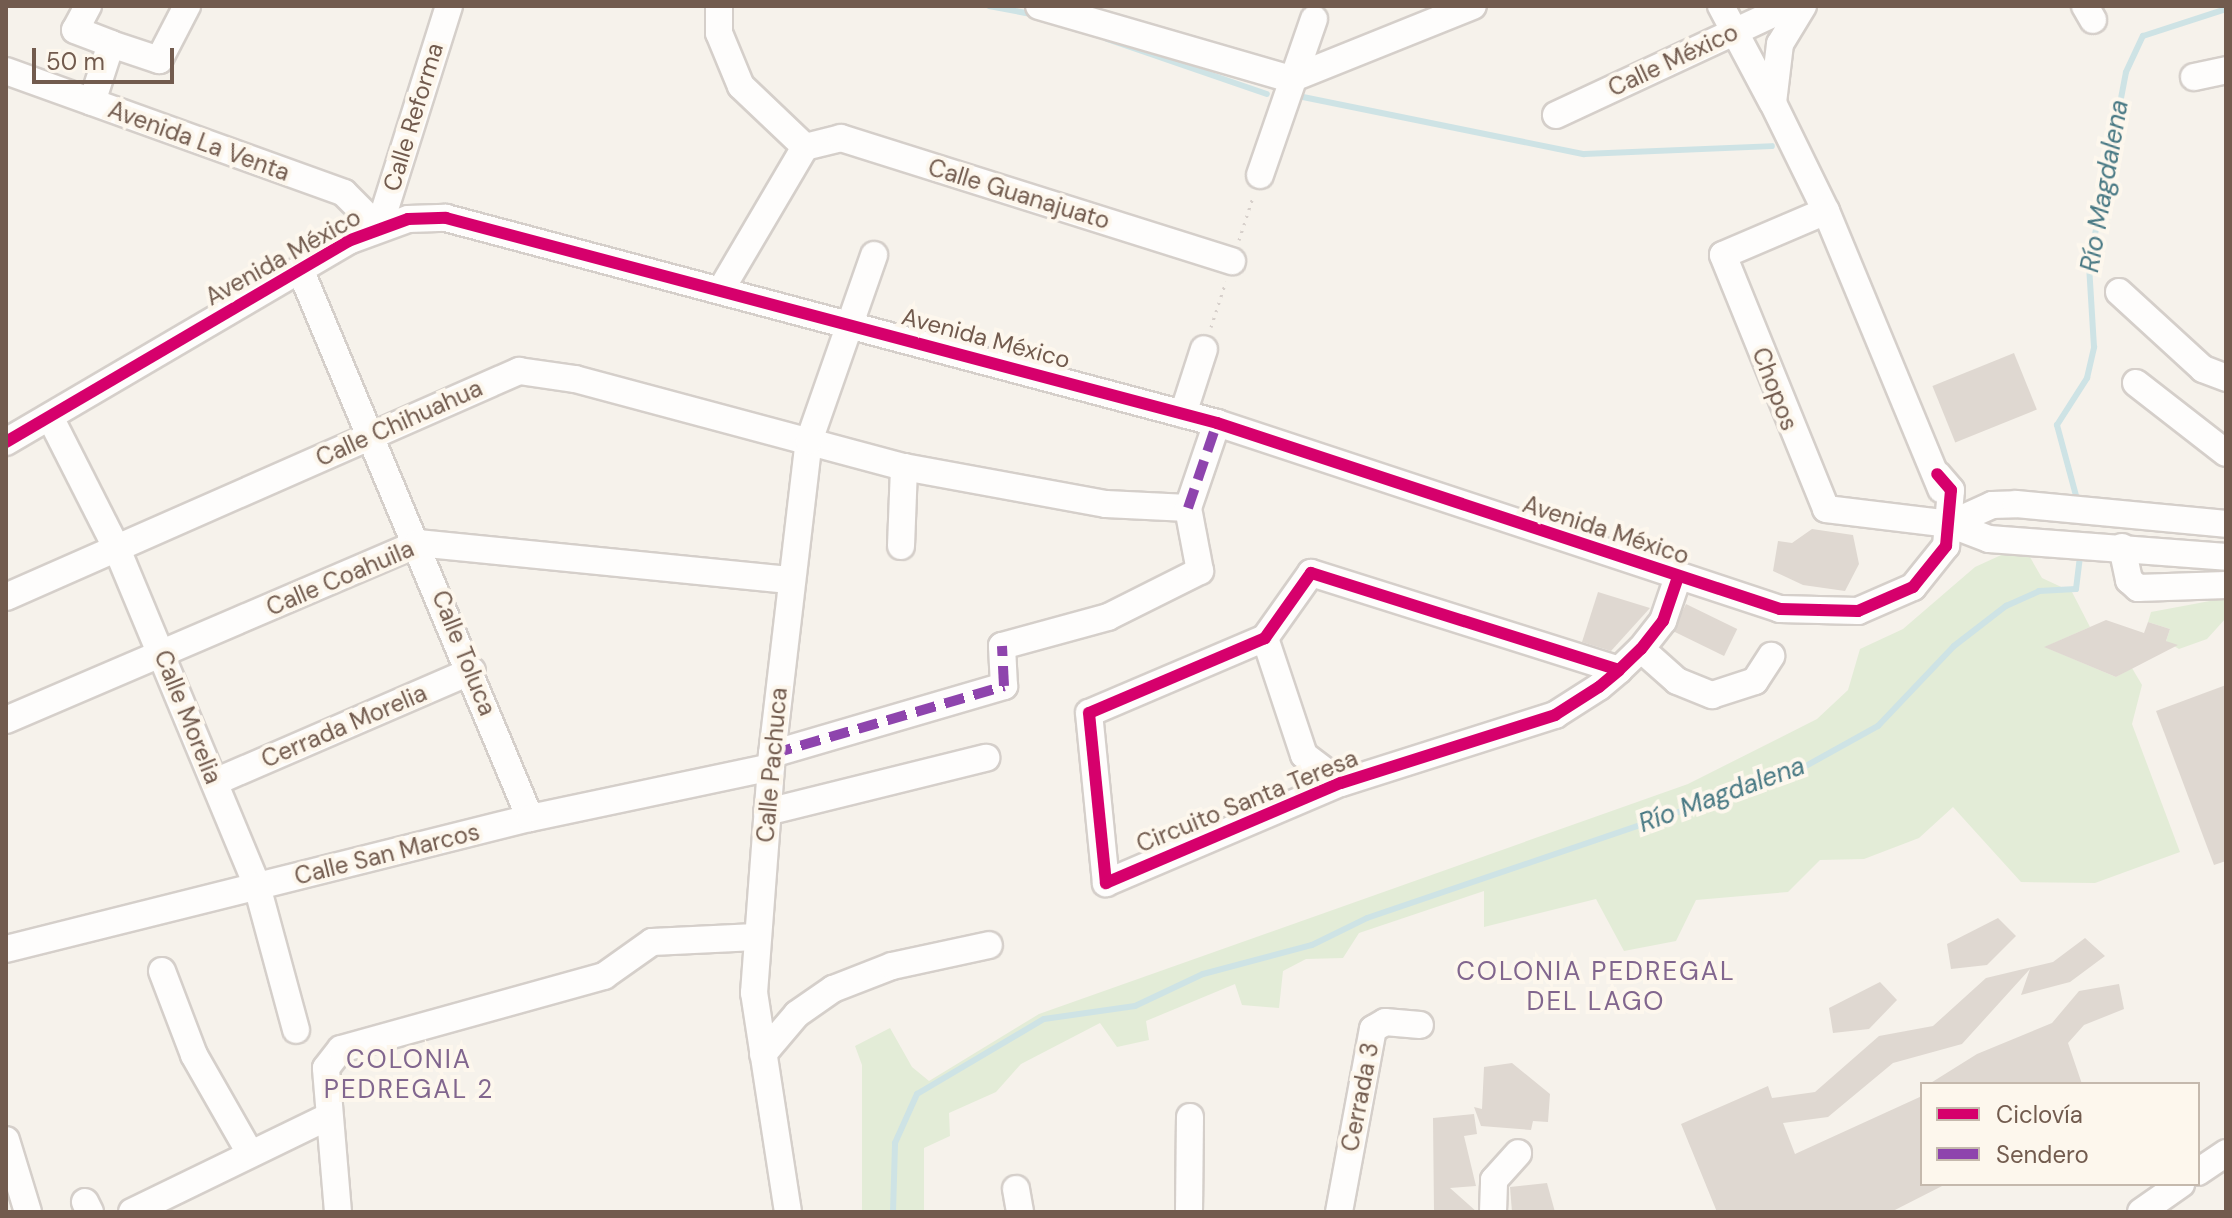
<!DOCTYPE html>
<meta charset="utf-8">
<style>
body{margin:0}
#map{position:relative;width:2232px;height:1218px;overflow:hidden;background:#f6f2eb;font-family:"DM Sans",sans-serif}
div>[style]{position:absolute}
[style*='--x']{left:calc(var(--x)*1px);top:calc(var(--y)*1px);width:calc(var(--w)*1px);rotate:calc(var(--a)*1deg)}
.green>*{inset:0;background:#e3ecd7}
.stream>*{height:6px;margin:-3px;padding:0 3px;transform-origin:3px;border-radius:3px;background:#cee3e5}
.building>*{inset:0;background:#dfd8d1;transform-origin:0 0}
.path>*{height:3px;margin-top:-1.5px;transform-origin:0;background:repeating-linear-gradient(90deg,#d7d0cb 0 2px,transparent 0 8px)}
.roads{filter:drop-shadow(2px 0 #d5cfca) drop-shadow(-2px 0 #d5cfca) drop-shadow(0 2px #d5cfca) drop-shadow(0 -2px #d5cfca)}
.minor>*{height:26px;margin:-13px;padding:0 13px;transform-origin:13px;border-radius:13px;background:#fefdfc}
.quiet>*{height:10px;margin-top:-5px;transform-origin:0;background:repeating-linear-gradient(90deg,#8e44ad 0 20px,transparent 0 30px)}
.cycleway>*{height:12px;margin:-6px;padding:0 6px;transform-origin:6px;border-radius:6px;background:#d6006c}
span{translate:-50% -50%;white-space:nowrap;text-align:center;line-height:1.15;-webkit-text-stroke:8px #fdf7ed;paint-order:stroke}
.street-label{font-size:24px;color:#725b4e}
.water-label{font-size:26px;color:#497984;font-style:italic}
.neighbourhood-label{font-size:26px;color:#81668e;letter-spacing:2px}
.frame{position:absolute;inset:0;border:8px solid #725b4e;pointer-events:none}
.legend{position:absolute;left:1920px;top:1082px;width:280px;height:104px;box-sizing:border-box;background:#fdf7ed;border:2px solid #c5b9ad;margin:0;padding:10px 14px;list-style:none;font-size:24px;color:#725b4e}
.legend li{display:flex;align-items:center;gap:16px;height:40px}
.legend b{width:40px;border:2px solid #c5b9ad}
.scale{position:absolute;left:32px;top:48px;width:142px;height:36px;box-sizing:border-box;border:4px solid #725b4e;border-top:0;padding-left:10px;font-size:24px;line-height:28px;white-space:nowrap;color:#725b4e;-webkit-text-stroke:6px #fdf7ed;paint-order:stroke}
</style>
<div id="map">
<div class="green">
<i style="clip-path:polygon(2023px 545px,2042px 578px,2072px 592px,2090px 627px,2045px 647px,2116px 677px,2132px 668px,2142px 685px,2132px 724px,2180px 852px,2095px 883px,2021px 882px,1953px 807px,1919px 838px,1864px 859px,1820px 860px,1788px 892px,1696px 900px,1676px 941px,1624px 951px,1596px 899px,1484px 927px,1484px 891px,1359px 933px,1343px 958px,1306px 959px,1283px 971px,1279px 1008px,1242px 1005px,1235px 984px,1146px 1021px,1149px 1040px,1117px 1047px,1100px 1023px,1021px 1064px,996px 1092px,949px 1113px,950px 1136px,924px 1148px,924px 1212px,862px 1212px,862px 1065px,855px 1046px,890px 1028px,912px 1067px,929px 1081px,1039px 1014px,1688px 784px,1817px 719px,1848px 690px,1860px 649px,1903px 629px,1975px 567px)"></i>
<i style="clip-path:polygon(2226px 598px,2226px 618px,2207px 639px,2179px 649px,2166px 641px,2170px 629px,2148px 622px,2151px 612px)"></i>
</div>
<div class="stream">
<i style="--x:989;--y:6;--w:48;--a:10.8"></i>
<i style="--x:1107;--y:39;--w:169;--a:19"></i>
<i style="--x:1298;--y:96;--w:292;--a:11.5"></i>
<i style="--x:1584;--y:154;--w:188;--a:-2.4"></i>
<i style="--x:2078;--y:503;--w:81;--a:-105.1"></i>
<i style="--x:2057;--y:425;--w:56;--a:-57.4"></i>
<i style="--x:2087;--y:378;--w:32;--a:-77"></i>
<i style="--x:2094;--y:347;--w:81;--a:-93.5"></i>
<i style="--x:2089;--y:266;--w:197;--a:-79.2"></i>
<i style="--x:2126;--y:72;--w:40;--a:-65"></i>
<i style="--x:2143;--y:36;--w:87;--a:-18"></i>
<i style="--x:893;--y:1212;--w:69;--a:-88.3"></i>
<i style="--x:895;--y:1143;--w:54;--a:-65.8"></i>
<i style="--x:917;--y:1094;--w:147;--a:-30.6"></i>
<i style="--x:1044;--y:1019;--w:92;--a:-8.1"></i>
<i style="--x:1135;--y:1006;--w:75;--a:-25.2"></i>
<i style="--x:1203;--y:974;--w:113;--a:-14.9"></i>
<i style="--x:1312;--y:945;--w:61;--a:-26.1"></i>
<i style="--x:1367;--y:918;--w:452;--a:-18.8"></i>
<i style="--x:1795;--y:772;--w:95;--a:-29"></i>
<i style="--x:1878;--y:726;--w:110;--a:-46.5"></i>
<i style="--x:1954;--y:646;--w:66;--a:-37.6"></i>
<i style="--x:2006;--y:606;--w:36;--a:-24"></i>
<i style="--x:2039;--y:591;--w:37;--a:-3"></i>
<i style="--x:2076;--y:589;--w:35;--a:-83"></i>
</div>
<div class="building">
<i style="left:2014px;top:353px;width:61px;height:88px;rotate:68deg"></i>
<i style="clip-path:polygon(1812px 529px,1853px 535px,1859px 564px,1845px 591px,1803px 585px,1773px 571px,1778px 541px,1792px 543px)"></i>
<i style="clip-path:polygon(1598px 592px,1650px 608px,1611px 651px,1582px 642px)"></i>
<i style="left:1686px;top:604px;width:57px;height:30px;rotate:26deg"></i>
<i style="clip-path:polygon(2106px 620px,2144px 633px,2148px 622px,2170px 629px,2166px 641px,2178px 645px,2116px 677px,2044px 647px)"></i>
<i style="clip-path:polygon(2226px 685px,2226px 861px,2214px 865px,2156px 711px)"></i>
<i style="clip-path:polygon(1998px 918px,2016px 936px,1987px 965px,1951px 969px,1947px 944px)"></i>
<i style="clip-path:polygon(2085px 938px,2105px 956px,2070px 982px,2021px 995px,2030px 969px,1962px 1044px,1893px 1063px,1828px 1117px,1783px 1123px,1795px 1154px,1922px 1096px,1922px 1184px,1946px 1184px,1891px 1212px,1717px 1212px,1681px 1124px,1768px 1086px,1772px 1098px,1815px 1092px,1879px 1036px,1933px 1026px,1986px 978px,2053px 962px)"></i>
<i style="clip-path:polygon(1880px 982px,1897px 1000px,1869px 1029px,1833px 1033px,1829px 1008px)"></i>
<i style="clip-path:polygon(2119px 984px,2124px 1009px,2084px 1025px,2068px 1043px,2082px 1084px,1929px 1084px,1977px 1054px,2052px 1023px,2079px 991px)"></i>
<i style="clip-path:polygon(1512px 1063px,1550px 1094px,1548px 1122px,1533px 1121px,1531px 1130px,1481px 1126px,1474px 1107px,1482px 1109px,1484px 1067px)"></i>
<i style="clip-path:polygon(1474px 1114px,1477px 1134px,1464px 1136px,1476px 1186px,1450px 1188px,1477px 1212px,1434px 1212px,1433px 1118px)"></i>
<i style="clip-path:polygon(1547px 1183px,1555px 1212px,1512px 1212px,1510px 1187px)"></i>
</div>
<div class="path">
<i style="--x:1239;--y:240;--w:45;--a:-72"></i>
<i style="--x:1211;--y:327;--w:48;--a:-71.9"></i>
</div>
<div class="roads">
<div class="minor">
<i style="--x:88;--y:6;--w:27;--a:118"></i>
<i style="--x:75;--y:30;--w:39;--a:21"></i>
<i style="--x:719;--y:6;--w:27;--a:90"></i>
<i style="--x:719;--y:33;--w:57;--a:67.5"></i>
<i style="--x:741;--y:86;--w:88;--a:43.6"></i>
<i style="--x:1039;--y:6;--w:262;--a:16.2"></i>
<i style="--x:1291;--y:79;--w:196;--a:-21.9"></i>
<i style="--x:1721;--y:6;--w:109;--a:62"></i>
<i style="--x:1803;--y:6;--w:44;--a:121.2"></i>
<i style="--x:1780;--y:44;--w:59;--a:96.8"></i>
<i style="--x:1773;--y:103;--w:120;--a:63.9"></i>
<i style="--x:1826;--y:211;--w:301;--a:67.5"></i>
<i style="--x:2085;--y:6;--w:16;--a:60"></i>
<i style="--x:6;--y:71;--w:359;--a:19.8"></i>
<i style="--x:344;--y:193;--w:49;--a:45"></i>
<i style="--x:2194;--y:77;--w:33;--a:-12"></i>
<i style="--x:92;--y:102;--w:61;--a:-71.9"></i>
<i style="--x:111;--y:44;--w:51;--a:18.4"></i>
<i style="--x:159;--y:60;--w:61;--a:-62.6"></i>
<i style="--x:1556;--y:115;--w:258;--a:-25"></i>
<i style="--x:805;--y:147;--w:37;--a:-14"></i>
<i style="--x:841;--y:138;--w:410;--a:17.5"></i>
<i style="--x:1260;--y:175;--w:165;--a:-70.9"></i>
<i style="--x:1826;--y:211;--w:112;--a:156.9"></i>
<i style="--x:1723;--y:255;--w:274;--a:67.9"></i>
<i style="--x:1826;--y:509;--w:125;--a:6.9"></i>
<i style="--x:1950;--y:524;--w:42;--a:21"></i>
<i style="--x:1989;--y:539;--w:238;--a:4.3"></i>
<i style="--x:379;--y:228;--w:233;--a:-72.5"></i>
<i style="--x:300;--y:269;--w:595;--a:67.27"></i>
<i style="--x:722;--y:288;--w:164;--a:-59.5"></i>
<i style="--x:2119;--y:292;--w:114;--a:42.5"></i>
<i style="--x:2203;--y:369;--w:25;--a:21"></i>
<i style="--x:2136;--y:383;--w:114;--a:37.9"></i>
<i style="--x:1183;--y:414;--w:68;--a:-72.1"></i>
<i style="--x:50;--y:417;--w:148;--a:63.1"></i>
<i style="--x:117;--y:549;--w:365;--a:67.4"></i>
<i style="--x:257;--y:886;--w:149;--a:74.8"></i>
<i style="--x:6;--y:442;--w:397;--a:-30.4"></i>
<i style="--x:348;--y:241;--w:64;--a:-20.1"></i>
<i style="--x:408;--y:219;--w:38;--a:-2"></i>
<i style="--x:446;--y:218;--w:798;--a:14.89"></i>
<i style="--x:1217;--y:423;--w:593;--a:18.28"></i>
<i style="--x:1780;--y:609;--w:78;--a:1.5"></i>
<i style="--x:1858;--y:611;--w:60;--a:-23.6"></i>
<i style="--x:1913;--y:587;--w:53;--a:-51.2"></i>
<i style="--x:1946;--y:546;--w:56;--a:-84.9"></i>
<i style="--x:1951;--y:490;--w:21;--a:-131"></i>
<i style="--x:1188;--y:508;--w:90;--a:-71.2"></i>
<i style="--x:1950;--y:524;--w:46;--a:-24.3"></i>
<i style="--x:1992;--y:505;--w:24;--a:-2"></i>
<i style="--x:2016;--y:504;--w:211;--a:5.4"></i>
<i style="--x:901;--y:546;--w:79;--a:-87.8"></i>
<i style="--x:2122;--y:547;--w:34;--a:78"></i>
<i style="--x:2129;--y:580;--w:12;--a:42"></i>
<i style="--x:2138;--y:588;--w:88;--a:-2"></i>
<i style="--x:6;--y:597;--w:561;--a:-23.78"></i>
<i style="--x:519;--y:371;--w:57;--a:8.1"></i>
<i style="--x:575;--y:379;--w:341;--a:15"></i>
<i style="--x:904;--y:467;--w:205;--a:10.4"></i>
<i style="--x:1106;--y:504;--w:82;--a:2.8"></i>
<i style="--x:1265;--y:638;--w:123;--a:71.6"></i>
<i style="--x:1304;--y:755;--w:46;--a:37.1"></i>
<i style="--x:1641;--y:649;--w:48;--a:41.6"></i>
<i style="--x:1677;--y:681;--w:38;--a:22"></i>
<i style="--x:1712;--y:695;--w:45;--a:-18"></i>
<i style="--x:1755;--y:681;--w:30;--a:-57"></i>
<i style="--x:1619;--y:670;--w:323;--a:-162.5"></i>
<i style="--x:1311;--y:573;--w:80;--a:125.3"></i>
<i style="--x:1265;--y:638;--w:191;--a:156.9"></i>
<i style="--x:1089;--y:713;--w:171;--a:84.3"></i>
<i style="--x:1106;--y:883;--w:255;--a:-23.1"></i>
<i style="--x:1341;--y:783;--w:225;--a:-17.6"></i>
<i style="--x:1555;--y:715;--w:52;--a:-32.5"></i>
<i style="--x:1599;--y:687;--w:26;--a:-40"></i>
<i style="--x:1619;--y:670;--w:30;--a:-44"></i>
<i style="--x:1641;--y:649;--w:36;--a:-52"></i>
<i style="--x:1663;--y:621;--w:46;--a:-71.2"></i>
<i style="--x:6;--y:720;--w:448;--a:-23.2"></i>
<i style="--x:418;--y:543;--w:375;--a:5.7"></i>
<i style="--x:772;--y:754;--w:242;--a:-16.3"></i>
<i style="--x:1004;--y:686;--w:40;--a:-92.9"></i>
<i style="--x:1002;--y:646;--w:110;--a:-15.3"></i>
<i style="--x:1108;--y:617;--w:103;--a:-26.6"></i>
<i style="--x:1200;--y:571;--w:64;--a:-100.8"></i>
<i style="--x:215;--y:782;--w:280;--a:-23.4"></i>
<i style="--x:767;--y:812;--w:226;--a:-13.9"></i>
<i style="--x:6;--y:949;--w:540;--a:-14.04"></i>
<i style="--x:530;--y:818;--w:246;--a:-11.9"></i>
<i style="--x:162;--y:971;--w:90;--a:69.1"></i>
<i style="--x:194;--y:1055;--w:113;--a:60.3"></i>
<i style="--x:763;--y:1054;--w:52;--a:-49.6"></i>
<i style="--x:797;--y:1014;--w:44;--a:-34.8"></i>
<i style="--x:833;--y:989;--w:63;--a:-21.3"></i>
<i style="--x:892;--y:966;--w:99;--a:-12.2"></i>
<i style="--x:6;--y:1140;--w:75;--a:73"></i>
<i style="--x:2198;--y:1172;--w:34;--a:-34"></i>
<i style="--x:1016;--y:1189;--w:23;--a:80"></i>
<i style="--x:85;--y:1202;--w:11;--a:63"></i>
<i style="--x:132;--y:1212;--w:216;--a:-25.9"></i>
<i style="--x:338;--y:1212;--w:144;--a:-94.8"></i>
<i style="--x:326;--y:1068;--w:24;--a:-52"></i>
<i style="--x:341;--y:1049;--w:273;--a:-15.5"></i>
<i style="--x:604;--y:976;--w:59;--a:-35.3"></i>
<i style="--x:652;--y:942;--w:104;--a:-2.8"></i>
<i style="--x:788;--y:1212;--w:222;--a:-98.8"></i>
<i style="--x:754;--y:993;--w:240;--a:-85.7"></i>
<i style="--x:772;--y:754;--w:315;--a:-83.3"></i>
<i style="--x:809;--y:441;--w:197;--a:-70.7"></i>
<i style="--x:1189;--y:1212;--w:95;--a:-89.4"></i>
<i style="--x:1339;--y:1212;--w:186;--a:-79.5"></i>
<i style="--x:1373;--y:1029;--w:14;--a:-30"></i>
<i style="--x:1385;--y:1022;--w:35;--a:5"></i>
<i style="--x:1493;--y:1212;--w:32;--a:-88"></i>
<i style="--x:1494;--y:1180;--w:36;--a:-48"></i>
<i style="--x:2141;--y:1212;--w:49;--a:-35"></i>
</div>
</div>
<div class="quiet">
<i style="--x:1188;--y:508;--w:90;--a:-71.2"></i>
<i style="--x:772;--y:754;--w:242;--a:-16.3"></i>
<i style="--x:1004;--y:686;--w:40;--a:-92.9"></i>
</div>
<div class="cycleway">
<i style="--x:6;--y:442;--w:397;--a:-30.4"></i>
<i style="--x:348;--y:241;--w:64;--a:-20.1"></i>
<i style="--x:408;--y:219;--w:38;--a:-2"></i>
<i style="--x:446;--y:218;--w:798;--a:14.89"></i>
<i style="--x:1217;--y:423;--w:593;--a:18.28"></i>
<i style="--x:1780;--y:609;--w:78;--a:1.5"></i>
<i style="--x:1858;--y:611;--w:60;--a:-23.6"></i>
<i style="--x:1913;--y:587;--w:53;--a:-51.2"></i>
<i style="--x:1946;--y:546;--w:56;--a:-84.9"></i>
<i style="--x:1951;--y:490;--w:21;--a:-131"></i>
<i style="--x:1619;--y:670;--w:323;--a:-162.5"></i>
<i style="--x:1311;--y:573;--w:80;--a:125.3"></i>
<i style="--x:1265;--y:638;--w:191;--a:156.9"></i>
<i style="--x:1089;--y:713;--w:171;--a:84.3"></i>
<i style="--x:1106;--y:883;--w:255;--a:-23.1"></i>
<i style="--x:1341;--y:783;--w:225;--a:-17.6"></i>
<i style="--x:1555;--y:715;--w:52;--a:-32.5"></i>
<i style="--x:1599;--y:687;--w:26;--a:-40"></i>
<i style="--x:1619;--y:670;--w:30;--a:-44"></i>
<i style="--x:1641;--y:649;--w:36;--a:-52"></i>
<i style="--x:1663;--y:621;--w:46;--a:-71.2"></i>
</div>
<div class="street-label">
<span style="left:1673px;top:60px;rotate:-25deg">Calle México</span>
<span style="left:413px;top:117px;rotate:-73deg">Calle Reforma</span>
<span style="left:199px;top:141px;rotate:20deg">Avenida La Venta</span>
<span style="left:1019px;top:194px;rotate:17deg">Calle Guanajuato</span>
<span style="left:283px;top:257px;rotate:-29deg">Avenida México</span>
<span style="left:986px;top:338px;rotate:15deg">Avenida México</span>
<span style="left:1775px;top:389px;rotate:69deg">Chopos</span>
<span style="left:399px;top:423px;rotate:-24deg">Calle Chihuahua</span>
<span style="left:1606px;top:530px;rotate:18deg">Avenida México</span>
<span style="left:340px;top:578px;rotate:-23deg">Calle Coahuila</span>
<span style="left:464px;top:653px;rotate:68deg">Calle Toluca</span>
<span style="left:188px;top:717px;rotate:68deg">Calle Morelia</span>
<span style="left:344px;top:726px;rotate:-23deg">Cerrada Morelia</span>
<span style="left:772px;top:765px;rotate:-85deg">Calle Pachuca</span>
<span style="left:1247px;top:801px;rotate:-22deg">Circuito Santa Teresa</span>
<span style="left:387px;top:854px;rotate:-14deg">Calle San Marcos</span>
<span style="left:1360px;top:1097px;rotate:-79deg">Cerrada 3</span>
</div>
<div class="water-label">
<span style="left:2105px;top:186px;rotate:-80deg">Río Magdalena</span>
<span style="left:1722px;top:795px;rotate:-20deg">Río Magdalena</span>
</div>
<div class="neighbourhood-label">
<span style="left:1596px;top:987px">COLONIA PEDREGAL<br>DEL LAGO</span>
<span style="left:409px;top:1075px">COLONIA<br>PEDREGAL 2</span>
</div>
<div class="frame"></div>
<ul class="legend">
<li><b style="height:10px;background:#d6006c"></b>Ciclovía</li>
<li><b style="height:10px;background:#8e44ad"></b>Sendero</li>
</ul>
<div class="scale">50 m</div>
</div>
